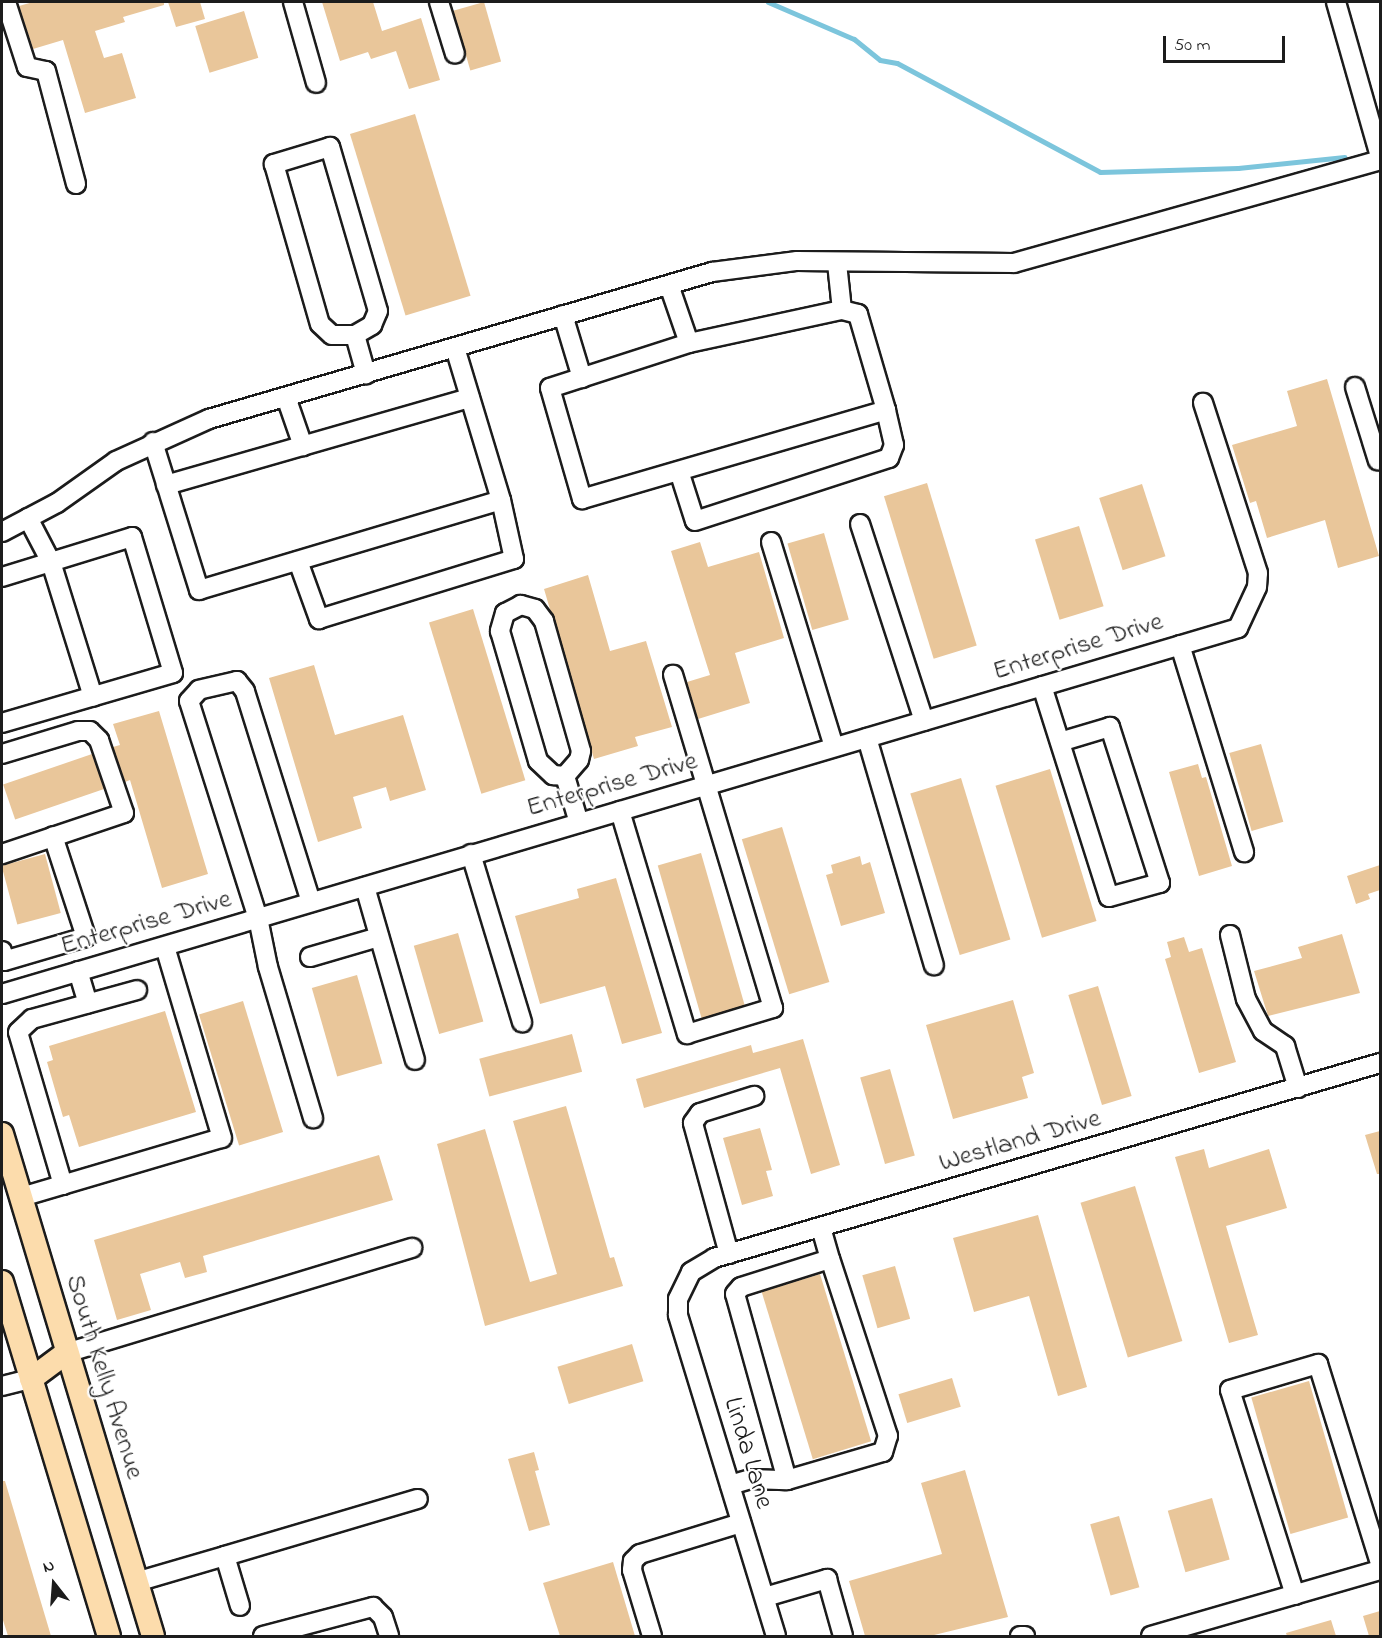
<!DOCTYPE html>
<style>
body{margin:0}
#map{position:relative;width:1382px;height:1638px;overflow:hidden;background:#fff;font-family:"Indie Flower",sans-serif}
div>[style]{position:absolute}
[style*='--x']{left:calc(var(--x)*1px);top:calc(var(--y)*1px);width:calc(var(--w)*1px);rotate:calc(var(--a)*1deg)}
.stream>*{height:5px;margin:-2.5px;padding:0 2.5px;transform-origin:2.5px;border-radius:2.5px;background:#7cc5dc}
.building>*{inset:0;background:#e9c69a;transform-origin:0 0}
.roads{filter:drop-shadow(2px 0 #1c1c1c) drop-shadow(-2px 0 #1c1c1c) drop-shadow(0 2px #1c1c1c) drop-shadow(0 -2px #1c1c1c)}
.minor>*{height:18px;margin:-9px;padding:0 9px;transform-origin:9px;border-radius:9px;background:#fff}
.major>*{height:22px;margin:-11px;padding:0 11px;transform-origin:11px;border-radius:11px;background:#fcdcac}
span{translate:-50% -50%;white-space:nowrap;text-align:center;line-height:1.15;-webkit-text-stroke:4.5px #fff;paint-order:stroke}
.street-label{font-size:27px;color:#1c1c1c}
.frame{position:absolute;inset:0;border:3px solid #1c1c1c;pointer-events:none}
.north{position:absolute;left:24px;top:1554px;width:60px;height:60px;-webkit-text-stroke:4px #fff;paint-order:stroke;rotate:343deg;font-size:16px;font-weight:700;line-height:24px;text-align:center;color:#1c1c1c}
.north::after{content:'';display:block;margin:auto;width:21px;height:27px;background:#1c1c1c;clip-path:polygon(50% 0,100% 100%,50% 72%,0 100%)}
.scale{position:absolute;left:1163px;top:36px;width:122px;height:27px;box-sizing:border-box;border:3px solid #1c1c1c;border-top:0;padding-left:8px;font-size:18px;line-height:21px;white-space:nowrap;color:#1c1c1c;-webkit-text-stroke:4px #fff;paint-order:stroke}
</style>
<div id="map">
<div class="stream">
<i style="--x:768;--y:2;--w:94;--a:23.3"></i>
<i style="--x:854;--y:39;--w:33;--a:39"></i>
<i style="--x:880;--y:60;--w:17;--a:10"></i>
<i style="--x:897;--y:63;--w:230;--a:28.2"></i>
<i style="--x:1100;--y:172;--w:138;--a:-1.7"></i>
<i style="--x:1238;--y:168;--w:107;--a:-5.9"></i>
</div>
<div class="building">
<i style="clip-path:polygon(33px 2px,164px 2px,164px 5px,123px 17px,125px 22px,95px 31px,104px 58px,122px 53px,136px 98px,85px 113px,63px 40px,33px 49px,19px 6px)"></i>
<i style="clip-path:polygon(168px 2px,200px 2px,205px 19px,176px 27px)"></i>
<i style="clip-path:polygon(322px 2px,373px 2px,382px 31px,421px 18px,440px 80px,409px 89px,396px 51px,371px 59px,368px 52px,340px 61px)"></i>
<i style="left:484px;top:2px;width:62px;height:32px;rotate:74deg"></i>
<i style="left:244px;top:11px;width:49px;height:51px;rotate:73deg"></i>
<i style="left:415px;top:114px;width:190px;height:68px;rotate:73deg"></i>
<i style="clip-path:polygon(1327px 379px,1379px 556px,1338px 568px,1325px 520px,1267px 538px,1256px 501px,1250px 503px,1232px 445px,1297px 426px,1287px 391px)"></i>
<i style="left:927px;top:483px;width:170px;height:45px;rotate:73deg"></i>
<i style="left:1142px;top:484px;width:76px;height:45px;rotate:72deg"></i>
<i style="left:1079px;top:526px;width:84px;height:46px;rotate:73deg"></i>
<i style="left:824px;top:533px;width:90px;height:38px;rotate:74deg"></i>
<i style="clip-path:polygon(700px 542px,708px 567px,759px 552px,784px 638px,735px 653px,750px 703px,698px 719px,687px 682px,710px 675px,671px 551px)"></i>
<i style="clip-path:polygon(588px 575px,610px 651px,646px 641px,672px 727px,635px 737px,638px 746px,594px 759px,544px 589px)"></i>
<i style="left:473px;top:609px;width:179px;height:46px;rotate:73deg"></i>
<i style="clip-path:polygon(314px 665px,335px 735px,403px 715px,426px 790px,390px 801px,386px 787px,353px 797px,362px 828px,318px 842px,269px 678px)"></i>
<i style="clip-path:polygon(159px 711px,208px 874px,162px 888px,130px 780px,125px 782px,113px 747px,120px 745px,113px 724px)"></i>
<i style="left:1261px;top:744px;width:81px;height:33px;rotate:74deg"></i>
<i style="left:92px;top:754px;width:37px;height:94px;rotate:71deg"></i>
<i style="clip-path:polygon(1198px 764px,1202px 778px,1206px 777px,1232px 866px,1199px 876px,1169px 772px)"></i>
<i style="left:1050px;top:769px;width:159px;height:57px;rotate:73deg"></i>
<i style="left:961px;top:778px;width:169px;height:53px;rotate:73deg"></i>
<i style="left:782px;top:827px;width:162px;height:42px;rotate:73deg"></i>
<i style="left:701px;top:853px;width:159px;height:45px;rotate:74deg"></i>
<i style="left:45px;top:854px;width:61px;height:45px;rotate:75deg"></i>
<i style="clip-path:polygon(860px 856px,862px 865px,870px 862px,885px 913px,841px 926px,826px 875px,833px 873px,831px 865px)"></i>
<i style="clip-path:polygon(1380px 865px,1380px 890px,1368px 894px,1370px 899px,1356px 904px,1347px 876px)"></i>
<i style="clip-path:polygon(616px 878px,662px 1033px,622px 1044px,605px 986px,540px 1004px,515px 916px,579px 898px,577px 889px)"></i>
<i style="left:458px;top:933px;width:92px;height:46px;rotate:74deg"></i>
<i style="clip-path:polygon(1342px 934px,1360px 993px,1268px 1016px,1254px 971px,1302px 958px,1298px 947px)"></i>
<i style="clip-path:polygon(1184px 937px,1189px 952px,1202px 948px,1236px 1062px,1199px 1073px,1165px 959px,1171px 957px,1167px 942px)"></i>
<i style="left:357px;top:975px;width:92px;height:47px;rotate:74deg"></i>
<i style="left:1098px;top:986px;width:115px;height:31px;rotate:73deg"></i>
<i style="clip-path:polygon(1013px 1000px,1034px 1073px,1022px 1077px,1028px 1098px,953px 1119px,926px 1025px)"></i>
<i style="left:243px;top:1001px;width:137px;height:46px;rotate:73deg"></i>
<i style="clip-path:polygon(165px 1011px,196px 1112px,79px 1147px,69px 1115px,63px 1117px,47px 1062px,53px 1060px,49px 1046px)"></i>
<i style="left:572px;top:1034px;width:39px;height:96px;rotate:75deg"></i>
<i style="clip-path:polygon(803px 1039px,840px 1165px,811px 1174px,780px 1068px,644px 1108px,636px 1079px,751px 1045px,753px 1053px)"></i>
<i style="left:890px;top:1069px;width:90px;height:31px;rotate:74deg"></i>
<i style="clip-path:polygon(566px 1106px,610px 1258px,614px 1257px,623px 1286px,485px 1326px,437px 1144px,485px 1129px,530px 1282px,557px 1274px,513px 1121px)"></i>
<i style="clip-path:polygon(760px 1128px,772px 1170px,766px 1171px,773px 1196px,742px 1205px,723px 1138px)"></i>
<i style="clip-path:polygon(1380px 1131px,1380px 1174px,1377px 1174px,1365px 1135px)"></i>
<i style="clip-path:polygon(1204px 1149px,1209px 1168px,1269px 1149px,1287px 1208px,1226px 1226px,1258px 1335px,1229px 1343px,1175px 1157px)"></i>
<i style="clip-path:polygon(379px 1155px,393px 1200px,203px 1256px,207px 1272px,185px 1278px,180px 1262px,140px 1274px,151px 1310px,117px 1320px,94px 1240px)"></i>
<i style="left:1135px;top:1186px;width:162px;height:57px;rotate:73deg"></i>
<i style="clip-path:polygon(1038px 1215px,1087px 1387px,1058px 1396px,1029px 1296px,974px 1312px,953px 1238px)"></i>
<i style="left:895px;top:1266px;width:55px;height:34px;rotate:74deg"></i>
<i style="left:820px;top:1274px;width:175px;height:61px;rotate:73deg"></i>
<i style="left:632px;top:1344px;width:39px;height:78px;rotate:73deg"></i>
<i style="left:952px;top:1378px;width:30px;height:56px;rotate:73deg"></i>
<i style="left:1309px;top:1381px;width:142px;height:60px;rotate:74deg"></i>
<i style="clip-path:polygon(534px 1452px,539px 1470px,535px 1471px,550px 1525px,529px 1531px,508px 1459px)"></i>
<i style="clip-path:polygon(965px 1470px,1008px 1617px,930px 1636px,865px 1636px,849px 1581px,942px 1554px,921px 1483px)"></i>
<i style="clip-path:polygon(2px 1481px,5px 1481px,51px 1636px,8px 1636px,2px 1617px)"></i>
<i style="left:1212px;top:1498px;width:64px;height:46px;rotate:74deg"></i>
<i style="left:1119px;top:1516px;width:74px;height:30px;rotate:74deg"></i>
<i style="clip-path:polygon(613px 1562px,635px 1636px,560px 1636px,543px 1583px)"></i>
<i style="clip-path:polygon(1380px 1611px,1380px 1636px,1369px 1636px,1363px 1616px)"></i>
<i style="clip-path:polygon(1331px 1620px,1336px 1636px,1287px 1636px,1286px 1633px)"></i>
</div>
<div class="roads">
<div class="minor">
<i style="--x:6;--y:2;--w:68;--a:72.1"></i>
<i style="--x:27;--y:67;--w:19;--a:12"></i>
<i style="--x:46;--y:71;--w:117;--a:75.1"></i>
<i style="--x:293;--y:2;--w:84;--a:74.1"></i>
<i style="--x:439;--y:2;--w:54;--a:72.9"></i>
<i style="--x:1336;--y:2;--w:160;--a:74.1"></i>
<i style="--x:669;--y:285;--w:61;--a:71"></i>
<i style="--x:689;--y:343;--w:157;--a:-12.2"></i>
<i style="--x:842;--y:310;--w:47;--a:-96.1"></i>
<i style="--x:563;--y:315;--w:66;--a:73.2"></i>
<i style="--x:355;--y:335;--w:20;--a:-30"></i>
<i style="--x:372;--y:325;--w:15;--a:-67"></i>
<i style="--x:378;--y:311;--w:171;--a:-106.3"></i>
<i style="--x:330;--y:147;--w:59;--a:163.1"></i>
<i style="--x:274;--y:164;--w:166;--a:74"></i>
<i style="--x:320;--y:324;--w:16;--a:43"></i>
<i style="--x:332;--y:335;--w:23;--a:0"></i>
<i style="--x:355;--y:335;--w:41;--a:74.2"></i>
<i style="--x:689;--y:343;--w:146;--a:162.1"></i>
<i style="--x:550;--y:388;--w:116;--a:73.9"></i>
<i style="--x:582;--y:499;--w:317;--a:-16.3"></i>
<i style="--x:886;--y:410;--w:100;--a:-106.3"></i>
<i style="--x:858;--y:314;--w:16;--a:-166"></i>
<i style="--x:1355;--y:387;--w:77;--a:72.7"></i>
<i style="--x:286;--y:397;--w:52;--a:70.9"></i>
<i style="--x:153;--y:442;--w:155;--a:72.7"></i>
<i style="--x:199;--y:590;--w:315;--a:-16.6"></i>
<i style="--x:501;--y:500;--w:159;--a:-106.8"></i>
<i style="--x:679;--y:471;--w:52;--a:72.3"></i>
<i style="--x:695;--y:521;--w:204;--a:-18"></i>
<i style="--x:889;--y:458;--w:14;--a:-69"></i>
<i style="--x:894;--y:445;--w:36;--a:-103"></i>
<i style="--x:166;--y:485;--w:316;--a:-16"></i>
<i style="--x:28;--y:518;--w:50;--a:62.4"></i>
<i style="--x:51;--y:562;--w:141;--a:72.7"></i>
<i style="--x:860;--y:524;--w:207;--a:72"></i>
<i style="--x:2;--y:532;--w:62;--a:-27.8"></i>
<i style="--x:57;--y:503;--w:72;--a:-35.4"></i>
<i style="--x:116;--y:461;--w:102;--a:-24.3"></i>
<i style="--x:209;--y:419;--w:524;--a:-16.29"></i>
<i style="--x:712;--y:272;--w:86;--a:-7.4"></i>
<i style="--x:797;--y:261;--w:217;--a:0.5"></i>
<i style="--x:1014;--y:263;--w:380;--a:-15.7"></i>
<i style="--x:771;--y:542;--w:214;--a:72.9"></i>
<i style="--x:298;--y:561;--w:62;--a:70.1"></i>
<i style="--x:319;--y:619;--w:204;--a:-17.1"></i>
<i style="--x:514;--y:559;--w:60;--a:-102.4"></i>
<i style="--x:2;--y:577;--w:136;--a:-17.1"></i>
<i style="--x:132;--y:537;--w:142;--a:73.2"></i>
<i style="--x:173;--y:673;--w:178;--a:163.7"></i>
<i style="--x:1180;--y:645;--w:217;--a:72.8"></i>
<i style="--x:1042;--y:686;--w:221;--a:72.4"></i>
<i style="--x:1109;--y:897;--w:53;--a:-15.4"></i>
<i style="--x:1160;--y:883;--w:164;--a:-107.8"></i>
<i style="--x:1110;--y:727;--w:52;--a:163.3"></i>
<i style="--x:867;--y:738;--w:237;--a:73.6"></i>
<i style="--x:2;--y:754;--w:79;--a:-16.8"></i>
<i style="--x:78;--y:731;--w:12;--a:0"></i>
<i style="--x:90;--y:731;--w:13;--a:45"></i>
<i style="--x:99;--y:740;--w:77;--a:71.1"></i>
<i style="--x:124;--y:813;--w:129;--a:161.4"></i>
<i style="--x:565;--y:776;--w:21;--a:-49"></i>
<i style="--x:579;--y:760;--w:9;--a:-77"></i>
<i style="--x:581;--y:751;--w:135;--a:-105.9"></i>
<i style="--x:544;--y:621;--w:15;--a:-127"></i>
<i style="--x:535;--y:609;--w:15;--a:-164"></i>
<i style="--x:521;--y:605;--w:18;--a:153"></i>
<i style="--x:505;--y:613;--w:19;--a:106"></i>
<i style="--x:500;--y:631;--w:135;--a:73.7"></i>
<i style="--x:538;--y:761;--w:21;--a:43"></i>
<i style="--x:553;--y:775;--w:12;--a:5"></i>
<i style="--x:565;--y:776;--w:49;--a:73.4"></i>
<i style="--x:620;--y:811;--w:233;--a:73.3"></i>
<i style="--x:687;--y:1034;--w:90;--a:-16.8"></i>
<i style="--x:773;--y:1008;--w:348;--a:-106.7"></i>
<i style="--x:471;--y:854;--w:176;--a:73.1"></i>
<i style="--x:365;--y:887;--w:180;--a:73.9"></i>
<i style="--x:311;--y:902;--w:221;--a:-107.4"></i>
<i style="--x:245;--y:691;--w:13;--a:-129"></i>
<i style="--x:237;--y:681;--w:39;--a:167"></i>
<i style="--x:199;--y:690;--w:15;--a:132"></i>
<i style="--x:189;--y:701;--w:228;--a:72.4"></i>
<i style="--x:258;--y:918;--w:50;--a:78.5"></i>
<i style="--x:268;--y:967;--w:158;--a:73.4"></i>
<i style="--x:1230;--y:935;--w:66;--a:76"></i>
<i style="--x:1246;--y:999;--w:36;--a:62"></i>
<i style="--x:1263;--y:1031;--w:27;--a:34"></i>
<i style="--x:1285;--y:1046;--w:44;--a:72.8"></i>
<i style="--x:2;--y:951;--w:10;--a:79"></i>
<i style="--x:4;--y:961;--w:85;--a:-16.3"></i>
<i style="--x:86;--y:937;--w:106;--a:-108.1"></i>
<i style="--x:310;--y:957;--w:72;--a:-16.2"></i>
<i style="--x:78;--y:971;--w:34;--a:73"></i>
<i style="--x:2;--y:994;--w:1289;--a:-16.49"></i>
<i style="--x:1238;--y:628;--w:45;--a:-65.1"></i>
<i style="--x:1257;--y:587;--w:14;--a:-86"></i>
<i style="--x:1258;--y:573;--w:179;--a:-107.9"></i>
<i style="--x:63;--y:1185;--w:159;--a:-106.4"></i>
<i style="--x:18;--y:1032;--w:19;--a:-43"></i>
<i style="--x:32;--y:1019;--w:109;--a:-15.4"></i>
<i style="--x:21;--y:1197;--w:209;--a:-16.4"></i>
<i style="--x:222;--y:1138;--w:199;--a:-106.6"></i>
<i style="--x:729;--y:1254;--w:136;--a:-105.4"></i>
<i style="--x:693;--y:1123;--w:12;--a:-55"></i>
<i style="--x:700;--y:1113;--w:57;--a:-17.5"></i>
<i style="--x:66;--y:1353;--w:362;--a:-16.9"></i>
<i style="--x:2;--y:1386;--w:30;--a:-14"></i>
<i style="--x:787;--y:1480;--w:100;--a:-16.3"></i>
<i style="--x:883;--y:1452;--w:17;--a:-73"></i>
<i style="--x:888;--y:1436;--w:186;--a:-108.1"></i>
<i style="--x:730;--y:1485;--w:22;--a:-16"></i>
<i style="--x:751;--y:1479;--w:36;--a:2"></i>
<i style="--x:787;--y:1480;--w:193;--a:-105.6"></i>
<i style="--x:735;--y:1294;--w:9;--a:-49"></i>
<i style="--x:741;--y:1287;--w:93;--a:-17.5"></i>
<i style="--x:830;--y:1259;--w:32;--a:-106"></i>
<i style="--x:225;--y:1556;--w:201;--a:-16.5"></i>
<i style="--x:136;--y:1582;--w:93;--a:-16.3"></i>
<i style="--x:225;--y:1556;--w:52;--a:73.3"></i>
<i style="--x:1295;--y:1595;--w:215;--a:-107.6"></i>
<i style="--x:1230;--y:1390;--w:92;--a:-16.5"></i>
<i style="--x:1318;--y:1364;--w:208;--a:72.7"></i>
<i style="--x:765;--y:1597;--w:65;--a:-16.2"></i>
<i style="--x:827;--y:1579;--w:59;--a:74.3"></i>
<i style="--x:263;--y:1636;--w:114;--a:-14.8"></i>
<i style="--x:373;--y:1607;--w:14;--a:45"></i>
<i style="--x:383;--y:1617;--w:20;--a:72"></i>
<i style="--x:652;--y:1636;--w:69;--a:-106.9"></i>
<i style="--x:632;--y:1570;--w:9;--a:-84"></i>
<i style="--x:633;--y:1561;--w:10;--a:-45"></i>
<i style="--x:640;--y:1554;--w:106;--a:-17.1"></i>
<i style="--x:776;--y:1636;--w:336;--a:-107"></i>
<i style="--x:678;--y:1315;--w:16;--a:-90"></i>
<i style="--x:678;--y:1299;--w:30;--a:-64"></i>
<i style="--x:691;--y:1272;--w:27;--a:-31"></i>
<i style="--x:714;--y:1258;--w:694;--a:-16.32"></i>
<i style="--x:1020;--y:1636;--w:5;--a:0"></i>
<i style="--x:1151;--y:1636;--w:238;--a:-16.1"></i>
</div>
<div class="major">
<i style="--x:2;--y:1134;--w:524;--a:73.26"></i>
<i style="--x:2;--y:1282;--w:370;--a:73.2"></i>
<i style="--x:31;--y:1379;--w:44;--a:-36.6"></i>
</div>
</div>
<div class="street-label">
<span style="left:1078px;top:647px;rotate:-17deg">Enterprise Drive</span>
<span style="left:612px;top:785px;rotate:-16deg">Enterprise Drive</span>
<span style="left:146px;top:923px;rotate:-16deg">Enterprise Drive</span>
<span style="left:1020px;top:1141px;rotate:-16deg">Westland Drive</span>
<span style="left:104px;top:1377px;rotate:73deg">South Kelly Avenue</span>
<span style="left:748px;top:1453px;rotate:73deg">Linda Lane</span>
</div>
<div class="frame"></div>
<div class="north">N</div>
<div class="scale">50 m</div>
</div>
